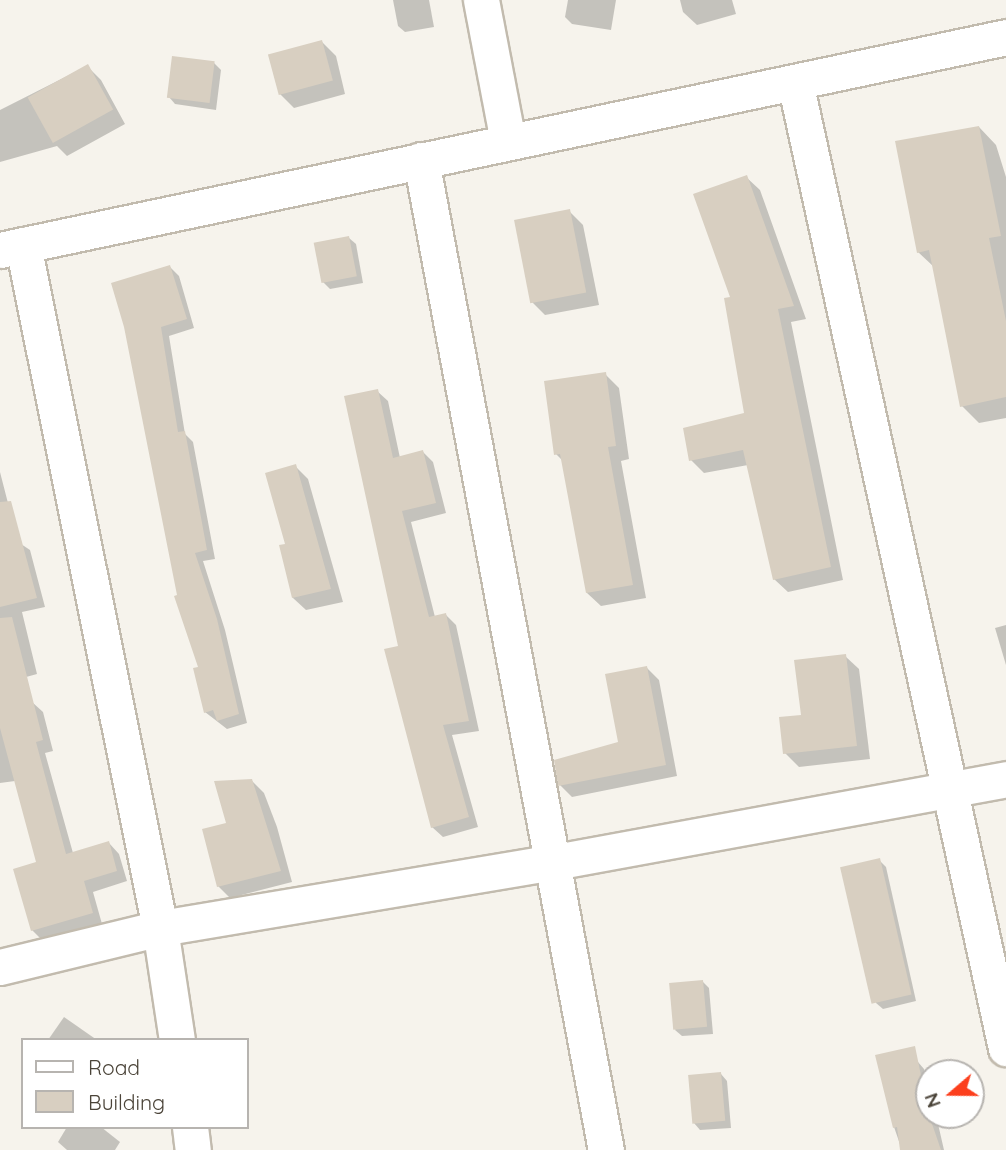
<!DOCTYPE html>
<style>
body{margin:0}
#map{position:relative;width:1006px;height:1150px;overflow:hidden;background:#f6f3ec;font-family:Quicksand,sans-serif}
div>[style]{position:absolute}
[style*='--x']{left:calc(var(--x)*1px);top:calc(var(--y)*1px);width:calc(var(--w)*1px);rotate:calc(var(--a)*1deg)}
.shadow>*{inset:0;background:#0003}
.building>*{inset:0;background:#d8cfc1;transform-origin:0 0}
.roads{filter:drop-shadow(2px 0 #c2bbae) drop-shadow(-2px 0 #c2bbae) drop-shadow(0 2px #c2bbae) drop-shadow(0 -2px #c2bbae)}
.street>*{height:35px;margin:-17.5px;padding:0 17.5px;transform-origin:17.5px;border-radius:17.5px;background:#fff}
span{translate:-50% -50%;white-space:nowrap;text-align:center;line-height:1.15;-webkit-text-stroke:5px #fff;paint-order:stroke}
.legend{position:absolute;left:21px;top:1038px;width:228px;height:91px;box-sizing:border-box;background:#fff;border:2px solid #b7b4b0;margin:0;padding:9px 12px;list-style:none;font-size:21px;color:#4b4439}
.legend li{display:flex;align-items:center;gap:14px;height:35px}
.legend b{width:35px;border:2px solid #b7b4b0}
.north{position:absolute;left:915px;top:1059px;width:70px;height:70px;box-sizing:border-box;background:#fff;border:2px solid #b7b4b0;border-radius:50%;rotate:250deg;font-size:19px;font-weight:700;line-height:28px;text-align:center;color:#4b4439}
.north::after{content:'';display:block;margin:auto;width:24px;height:32px;background:#fc3f1d;clip-path:polygon(50% 0,100% 100%,50% 72%,0 100%)}
</style>
<div id="map">
<div class="shadow">
<i style="clip-path:polygon(393px 0,429px 0,434px 27px,405px 32px,398px 26px)"></i>
<i style="clip-path:polygon(568px 0,616px 0,611px 30px,572px 24px,565px 17px)"></i>
<i style="clip-path:polygon(680px 0,732px 0,736px 14px,697px 25px,683px 12px)"></i>
<i style="clip-path:polygon(322px 42px,336px 56px,345px 94px,294px 108px,280px 94px)"></i>
<i style="clip-path:polygon(214px 63px,221px 70px,216px 110px,175px 104px,169px 97px)"></i>
<i style="clip-path:polygon(87px 66px,101px 80px,125px 124px,67px 156px,57px 146px,0 162px,0 110px)"></i>
<i style="clip-path:polygon(979px 127px,996px 145px,1006px 177px,1006px 418px,979px 423px,962px 406px,934px 267px,918px 252px)"></i>
<i style="clip-path:polygon(746px 177px,760px 190px,806px 319px,791px 322px,843px 580px,788px 592px,774px 579px,748px 465px,704px 473px,691px 460px,746px 414px,732px 298px)"></i>
<i style="clip-path:polygon(569px 211px,583px 225px,599px 305px,545px 315px,531px 301px)"></i>
<i style="clip-path:polygon(349px 238px,356px 244px,363px 283px,330px 289px,323px 282px)"></i>
<i style="clip-path:polygon(170px 267px,179px 276px,194px 328px,169px 336px,185px 434px,193px 442px,215px 559px,203px 561px,225px 630px,247px 723px,227px 729px,205px 712px,200px 668px,179px 596px,126px 326px)"></i>
<i style="clip-path:polygon(605px 374px,619px 388px,629px 459px,621px 461px,646px 598px,601px 606px,587px 593px,563px 461px,556px 454px)"></i>
<i style="clip-path:polygon(377px 391px,388px 401px,400px 458px,423px 452px,433px 462px,446px 513px,411px 522px,435px 617px,446px 615px,456px 625px,479px 731px,452px 735px,478px 827px,443px 837px,432px 827px,400px 647px)"></i>
<i style="clip-path:polygon(295px 466px,308px 479px,343px 602px,306px 610px,293px 598px)"></i>
<i style="clip-path:polygon(0 472px,18px 542px,30px 550px,45px 607px,22px 612px,37px 674px,8px 682px,0 674px)"></i>
<i style="clip-path:polygon(1006px 625px,1006px 665px,995px 628px)"></i>
<i style="clip-path:polygon(845px 656px,859px 669px,870px 759px,799px 767px,785px 753px,803px 717px)"></i>
<i style="clip-path:polygon(647px 668px,659px 680px,677px 776px,572px 797px,560px 785px,620px 744px)"></i>
<i style="clip-path:polygon(32px 702px,43px 712px,53px 751px,45px 753px,73px 853px,109px 843px,119px 854px,127px 881px,93px 892px,102px 924px,43px 941px,32px 930px,38px 864px,15px 781px,0 783px,0 710px)"></i>
<i style="clip-path:polygon(252px 781px,264px 793px,277px 827px,292px 882px,230px 898px,218px 886px,229px 825px)"></i>
<i style="clip-path:polygon(879px 860px,886px 867px,916px 1001px,883px 1009px,876px 1003px)"></i>
<i style="clip-path:polygon(702px 981px,709px 988px,713px 1034px,682px 1036px,675px 1030px)"></i>
<i style="clip-path:polygon(64px 1017px,97px 1040px,48px 1040px)"></i>
<i style="clip-path:polygon(918px 1062px,924px 1069px,929px 1115px,936px 1115px,944px 1150px,902px 1150px,894px 1127px)"></i>
<i style="clip-path:polygon(721px 1074px,727px 1081px,731px 1128px,700px 1130px,694px 1123px)"></i>
<i style="clip-path:polygon(67px 1127px,101px 1127px,120px 1142px,115px 1150px,67px 1150px,58px 1142px)"></i>
</div>
<div class="building">
<i style="left:322px;top:40px;width:42px;height:56px;rotate:75deg"></i>
<i style="left:172px;top:56px;width:43px;height:42px;rotate:7deg"></i>
<i style="left:88px;top:64px;width:52px;height:69px;rotate:61deg"></i>
<i style="clip-path:polygon(979px 126px,1001px 236px,989px 238px,1006px 321px,1006px 397px,960px 407px,929px 250px,917px 253px,895px 141px)"></i>
<i style="clip-path:polygon(747px 175px,794px 306px,778px 309px,831px 567px,773px 580px,743px 450px,689px 461px,683px 428px,744px 413px,724px 298px,730px 297px,693px 194px)"></i>
<i style="left:570px;top:209px;width:85px;height:57px;rotate:79deg"></i>
<i style="left:349px;top:236px;width:41px;height:36px;rotate:79deg"></i>
<i style="clip-path:polygon(170px 265px,187px 319px,161px 327px,178px 432px,185px 431px,207px 550px,195px 553px,217px 619px,239px 714px,217px 721px,213px 710px,204px 713px,193px 668px,198px 667px,174px 596px,177px 595px,124px 327px,111px 283px)"></i>
<i style="clip-path:polygon(606px 372px,616px 446px,608px 447px,633px 585px,586px 593px,560px 454px,554px 455px,544px 381px)"></i>
<i style="clip-path:polygon(378px 389px,393px 458px,423px 450px,436px 503px,402px 511px,429px 617px,446px 613px,469px 721px,443px 725px,469px 817px,431px 828px,384px 649px,398px 646px,344px 396px)"></i>
<i style="clip-path:polygon(296px 464px,331px 589px,292px 598px,279px 545px,285px 544px,265px 473px)"></i>
<i style="clip-path:polygon(11px 501px,37px 598px,0 607px,0 502px)"></i>
<i style="clip-path:polygon(12px 617px,43px 740px,36px 742px,66px 854px,109px 841px,117px 871px,84px 881px,93px 913px,31px 931px,13px 869px,36px 862px,0 728px,0 618px)"></i>
<i style="clip-path:polygon(846px 654px,857px 746px,783px 754px,779px 717px,801px 715px,794px 660px)"></i>
<i style="clip-path:polygon(647px 666px,666px 765px,558px 786px,554px 760px,618px 742px,605px 674px)"></i>
<i style="clip-path:polygon(252px 779px,281px 871px,217px 887px,202px 829px,226px 823px,214px 781px)"></i>
<i style="left:880px;top:858px;width:140px;height:41px;rotate:77deg"></i>
<i style="left:703px;top:980px;width:47px;height:34px;rotate:85deg"></i>
<i style="clip-path:polygon(915px 1046px,929px 1115px,941px 1150px,900px 1150px,897px 1127px,893px 1128px,875px 1055px)"></i>
<i style="left:721px;top:1072px;width:49px;height:33px;rotate:85deg"></i>
</div>
<div class="roads">
<div class="street">
<i style="--x:481;--y:0;--w:144;--a:79.2"></i>
<i style="--x:795;--y:82;--w:989;--a:77.68"></i>
<i style="--x:421;--y:160;--w:1007;--a:79.42"></i>
<i style="--x:23;--y:245;--w:697;--a:78.66"></i>
<i style="--x:160;--y:928;--w:113;--a:81.4"></i>
<i style="--x:0;--y:250;--w:1028;--a:-11.95"></i>
<i style="--x:0;--y:967;--w:165;--a:-13.7"></i>
<i style="--x:160;--y:928;--w:400;--a:-9.5"></i>
<i style="--x:555;--y:862;--w:459;--a:-10.4"></i>
<i style="--x:190;--y:1127;--w:23;--a:83"></i>
</div>
</div>
<ul class="legend">
<li><b style="height:9px;background:#fff"></b>Road</li>
<li><b style="height:19px;background:#d8cfc1"></b>Building</li>
</ul>
<div class="north">N</div>
</div>
